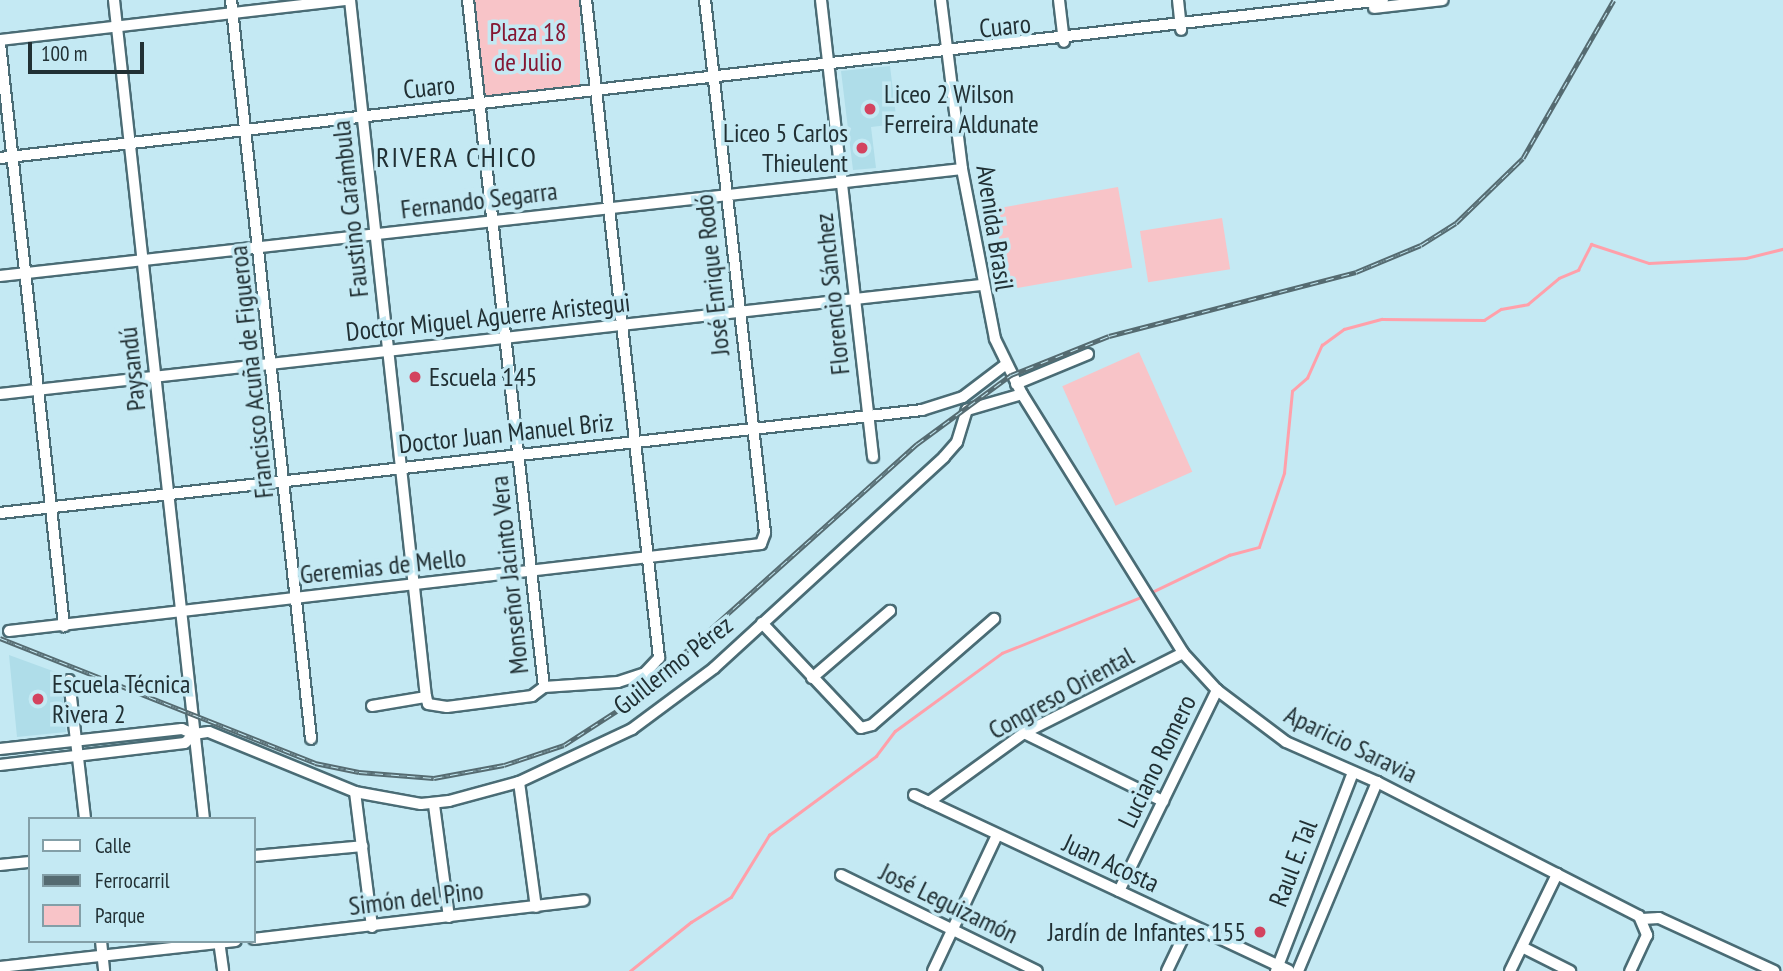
<!DOCTYPE html>
<meta charset="utf-8">
<style>
body{margin:0}
#map{position:relative;width:1783px;height:971px;overflow:hidden;background:#c4e9f3;font-family:"PT Sans Narrow",sans-serif}
div>[style]{position:absolute}
[style*='--x']{left:calc(var(--x)*1px);top:calc(var(--y)*1px);width:calc(var(--w)*1px);rotate:calc(var(--a)*1deg)}
.built>*{inset:0;background:#afdde9}
.green>*{inset:0;background:#f8c4c8;transform-origin:0 0}
.stream>*{height:2.5px;margin:-1.25px;padding:0 1.25px;transform-origin:1.25px;border-radius:1.25px;background:#ffa0aa}
.roads{filter:drop-shadow(2px 0 #4a6c75) drop-shadow(-2px 0 #4a6c75) drop-shadow(0 2px #4a6c75) drop-shadow(0 -2px #4a6c75)}
.minor>*{height:10px;margin:-5px;padding:0 5px;transform-origin:5px;border-radius:5px;background:#fff}
.rail>*{height:5px;margin-top:-2.5px;transform-origin:0;background:repeating-linear-gradient(90deg,#c4e9f3 0 8px,#556b71 0 16px);box-sizing:border-box;border-block:2px solid #556b71}
.dots>*{width:19px;height:19px;translate:-50% -50%;box-sizing:border-box;border:4px solid #c4e9f3;border-radius:50%}
span{translate:-50% -50%;white-space:nowrap;text-align:center;line-height:1.15;-webkit-text-stroke:7px #c4e9f3;paint-order:stroke}
.street-label{font-size:26px;color:#213034}
.park-label{font-size:26px;color:#851632}
.poi-label{font-size:26px;color:#213034}
.left{translate:0 -50%;text-align:left}
.right{translate:-100% -50%;text-align:right}
.neighbourhood-label{font-size:28px;color:#213034;letter-spacing:2px}
.legend{position:absolute;left:28px;top:817px;width:228px;height:126px;box-sizing:border-box;background:#c4e9f3;border:2px solid #839fa7;margin:0;padding:9px 12px;list-style:none;font-size:21px;color:#213034}
.legend li{display:flex;align-items:center;gap:14px;height:35px}
.legend b{width:35px;border:2px solid #839fa7}
.scale{position:absolute;left:28px;top:42px;width:116px;height:32px;box-sizing:border-box;border:4px solid #213034;border-top:0;padding-left:9px;font-size:21px;line-height:24px;white-space:nowrap;color:#213034;-webkit-text-stroke:5px #c4e9f3;paint-order:stroke}
</style>
<div id="map">
<div class="built">
<i style="clip-path:polygon(890px 66px,897px 124px,871px 127px,876px 168px,853px 170px,841px 71px)"></i>
<i style="clip-path:polygon(9px 655px,61px 674px,66px 732px,17px 737px)"></i>
</div>
<div class="green">
<i style="left:472px;top:0;width:108px;height:100px"></i>
<i style="left:1118px;top:187px;width:82px;height:126px;rotate:80deg"></i>
<i style="left:1222px;top:218px;width:52px;height:83px;rotate:81deg"></i>
<i style="left:1139px;top:352px;width:131px;height:84px;rotate:66deg"></i>
</div>
<div class="stream">
<i style="--x:1150;--y:593;--w:88;--a:-25.7"></i>
<i style="--x:1229;--y:555;--w:31;--a:-15"></i>
<i style="--x:1259;--y:547;--w:78;--a:-71.3"></i>
<i style="--x:1284;--y:473;--w:82;--a:-84.4"></i>
<i style="--x:1292;--y:391;--w:20;--a:-41"></i>
<i style="--x:1307;--y:378;--w:36;--a:-66"></i>
<i style="--x:1322;--y:345;--w:27;--a:-36"></i>
<i style="--x:1344;--y:329;--w:39;--a:-15"></i>
<i style="--x:1382;--y:319;--w:102;--a:0.6"></i>
<i style="--x:1484;--y:320;--w:20;--a:-33"></i>
<i style="--x:1501;--y:309;--w:27;--a:-10"></i>
<i style="--x:1528;--y:304;--w:40;--a:-40"></i>
<i style="--x:1559;--y:278;--w:21;--a:-23"></i>
<i style="--x:1578;--y:270;--w:29;--a:-63"></i>
<i style="--x:1591;--y:244;--w:61;--a:18.1"></i>
<i style="--x:1649;--y:263;--w:97;--a:-3"></i>
<i style="--x:1746;--y:258;--w:38;--a:-14"></i>
<i style="--x:630;--y:971;--w:78;--a:-38.8"></i>
<i style="--x:691;--y:922;--w:47;--a:-32"></i>
<i style="--x:731;--y:897;--w:73;--a:-58.5"></i>
<i style="--x:769;--y:835;--w:133;--a:-36.4"></i>
<i style="--x:876;--y:756;--w:31;--a:-53"></i>
<i style="--x:895;--y:731;--w:132;--a:-36.1"></i>
<i style="--x:1002;--y:653;--w:153;--a:-21.9"></i>
</div>
<div class="roads">
<div class="minor">
<i style="--x:114;--y:0;--w:824;--a:83.73"></i>
<i style="--x:231;--y:0;--w:743;--a:83.82"></i>
<i style="--x:350;--y:0;--w:701;--a:83.78"></i>
<i style="--x:426;--y:697;--w:7;--a:74"></i>
<i style="--x:428;--y:704;--w:19;--a:9"></i>
<i style="--x:447;--y:707;--w:86;--a:-7.4"></i>
<i style="--x:532;--y:696;--w:15;--a:-37"></i>
<i style="--x:544;--y:687;--w:74;--a:-3.9"></i>
<i style="--x:618;--y:682;--w:28;--a:-18"></i>
<i style="--x:645;--y:673;--w:21;--a:-47"></i>
<i style="--x:659;--y:658;--w:662;--a:-96.33"></i>
<i style="--x:468;--y:0;--w:691;--a:83.69"></i>
<i style="--x:821;--y:0;--w:460;--a:83.5"></i>
<i style="--x:941;--y:0;--w:170;--a:82.9"></i>
<i style="--x:962;--y:169;--w:173;--a:79"></i>
<i style="--x:995;--y:339;--w:61;--a:63.9"></i>
<i style="--x:1022;--y:394;--w:305;--a:58.1"></i>
<i style="--x:1183;--y:653;--w:50;--a:47.4"></i>
<i style="--x:1217;--y:690;--w:86;--a:37"></i>
<i style="--x:1286;--y:742;--w:99;--a:23.7"></i>
<i style="--x:1377;--y:782;--w:294;--a:27.1"></i>
<i style="--x:1639;--y:916;--w:21;--a:67"></i>
<i style="--x:1647;--y:935;--w:40;--a:115"></i>
<i style="--x:1059;--y:0;--w:42;--a:83.2"></i>
<i style="--x:1178;--y:0;--w:30;--a:84"></i>
<i style="--x:1374;--y:8;--w:69;--a:-6.6"></i>
<i style="--x:0;--y:40;--w:349;--a:-6.6"></i>
<i style="--x:0;--y:44;--w:586;--a:83.72"></i>
<i style="--x:0;--y:158;--w:1392;--a:-6.52"></i>
<i style="--x:0;--y:276;--w:968;--a:-6.35"></i>
<i style="--x:1016;--y:384;--w:78;--a:-22.6"></i>
<i style="--x:0;--y:394;--w:987;--a:-6.34"></i>
<i style="--x:0;--y:513;--w:928;--a:-6.37"></i>
<i style="--x:922;--y:410;--w:43;--a:-17.6"></i>
<i style="--x:963;--y:397;--w:53;--a:-37.3"></i>
<i style="--x:762;--y:623;--w:144;--a:46.7"></i>
<i style="--x:861;--y:728;--w:11;--a:-15"></i>
<i style="--x:872;--y:725;--w:162;--a:-41"></i>
<i style="--x:9;--y:631;--w:757;--a:-6.6"></i>
<i style="--x:761;--y:544;--w:12;--a:-70"></i>
<i style="--x:765;--y:533;--w:536;--a:-96.42"></i>
<i style="--x:812;--y:678;--w:103;--a:-40.7"></i>
<i style="--x:69;--y:680;--w:140;--a:83.4"></i>
<i style="--x:372;--y:706;--w:55;--a:-9.5"></i>
<i style="--x:1024;--y:733;--w:155;--a:26.1"></i>
<i style="--x:194;--y:734;--w:15;--a:-8"></i>
<i style="--x:209;--y:732;--w:158;--a:22.3"></i>
<i style="--x:355;--y:792;--w:67;--a:10.3"></i>
<i style="--x:421;--y:804;--w:28;--a:-6"></i>
<i style="--x:449;--y:801;--w:73;--a:-15.2"></i>
<i style="--x:519;--y:782;--w:125;--a:-25.1"></i>
<i style="--x:632;--y:729;--w:102;--a:-36.6"></i>
<i style="--x:714;--y:668;--w:312;--a:-42.5"></i>
<i style="--x:944;--y:457;--w:20;--a:-49"></i>
<i style="--x:957;--y:442;--w:34;--a:-73"></i>
<i style="--x:967;--y:410;--w:57;--a:-16.2"></i>
<i style="--x:0;--y:749;--w:183;--a:-6.3"></i>
<i style="--x:182;--y:729;--w:13;--a:23"></i>
<i style="--x:0;--y:765;--w:186;--a:-6.8"></i>
<i style="--x:185;--y:743;--w:13;--a:-45"></i>
<i style="--x:519;--y:782;--w:126;--a:82.3"></i>
<i style="--x:355;--y:792;--w:136;--a:82.8"></i>
<i style="--x:914;--y:795;--w:414;--a:25.1"></i>
<i style="--x:929;--y:802;--w:117;--a:-36"></i>
<i style="--x:1024;--y:733;--w:178;--a:-26.7"></i>
<i style="--x:434;--y:805;--w:113;--a:82.4"></i>
<i style="--x:254;--y:856;--w:109;--a:-5.2"></i>
<i style="--x:0;--y:865;--w:30;--a:-6"></i>
<i style="--x:841;--y:875;--w:218;--a:26.1"></i>
<i style="--x:1119;--y:891;--w:224;--a:-64"></i>
<i style="--x:1642;--y:919;--w:17;--a:-3"></i>
<i style="--x:1659;--y:918;--w:127;--a:24.7"></i>
<i style="--x:254;--y:939;--w:332;--a:-6.7"></i>
<i style="--x:101;--y:941;--w:30;--a:84"></i>
<i style="--x:219;--y:941;--w:30;--a:82"></i>
<i style="--x:1522;--y:947;--w:54;--a:26.6"></i>
<i style="--x:0;--y:967;--w:237;--a:-6.3"></i>
<i style="--x:933;--y:971;--w:150;--a:-64.8"></i>
<i style="--x:1167;--y:971;--w:51;--a:-64.4"></i>
<i style="--x:1276;--y:971;--w:213;--a:-68.8"></i>
<i style="--x:1298;--y:971;--w:205;--a:-67.3"></i>
<i style="--x:1510;--y:971;--w:108;--a:-64.1"></i>
</div>
</div>
<div class="rail">
<i style="--x:0;--y:638;--w:339;--a:21.6"></i>
<i style="--x:315;--y:763;--w:45;--a:11.6"></i>
<i style="--x:359;--y:772;--w:75;--a:4.6"></i>
<i style="--x:434;--y:778;--w:71;--a:-10.5"></i>
<i style="--x:504;--y:765;--w:63;--a:-18.4"></i>
<i style="--x:564;--y:745;--w:74;--a:-32.8"></i>
<i style="--x:626;--y:705;--w:391;--a:-41.9"></i>
<i style="--x:917;--y:444;--w:117;--a:-36.3"></i>
<i style="--x:1011;--y:375;--w:105;--a:-21.7"></i>
<i style="--x:1109;--y:336;--w:255;--a:-14.5"></i>
<i style="--x:1356;--y:272;--w:70;--a:-22.6"></i>
<i style="--x:1421;--y:245;--w:41;--a:-32.2"></i>
<i style="--x:1456;--y:223;--w:93;--a:-44.1"></i>
<i style="--x:1523;--y:158;--w:182;--a:-60.1"></i>
</div>
<div class="dots">
<i style="left:870px;top:109px;background:#d3435f"></i>
<i style="left:862px;top:148px;background:#d3435f"></i>
<i style="left:415px;top:377px;background:#d3435f"></i>
<i style="left:38px;top:699px;background:#d3435f"></i>
<i style="left:1260px;top:932px;background:#d3435f"></i>
</div>
<div class="street-label">
<span style="left:1005px;top:26px;rotate:-6deg">Cuaro</span>
<span style="left:429px;top:87px;rotate:-6deg">Cuaro</span>
<span style="left:479px;top:200px;rotate:-7deg">Fernando Segarra</span>
<span style="left:350px;top:209px;rotate:-96deg">Faustino Carámbula</span>
<span style="left:995px;top:228px;rotate:81deg">Avenida Brasil</span>
<span style="left:712px;top:275px;rotate:-96deg">José Enrique Rodó</span>
<span style="left:832px;top:294px;rotate:-96deg">Florencio Sánchez</span>
<span style="left:488px;top:317px;rotate:-6deg">Doctor Miguel Aguerre Aristegui</span>
<span style="left:132px;top:369px;rotate:-96deg">Paysandú</span>
<span style="left:251px;top:372px;rotate:-96deg">Francisco Acuña de Figueroa</span>
<span style="left:506px;top:433px;rotate:-6deg">Doctor Juan Manuel Briz</span>
<span style="left:383px;top:566px;rotate:-6deg">Geremias de Mello</span>
<span style="left:509px;top:575px;rotate:-96deg">Monseñor Jacinto Vera</span>
<span style="left:673px;top:665px;rotate:-38deg">Guillermo Pérez</span>
<span style="left:1061px;top:693px;rotate:-29deg">Congreso Oriental</span>
<span style="left:1351px;top:744px;rotate:26deg">Aparicio Saravia</span>
<span style="left:1157px;top:761px;rotate:-64deg">Luciano Romero</span>
<span style="left:1111px;top:863px;rotate:25deg">Juan Acosta</span>
<span style="left:1293px;top:863px;rotate:-69deg">Raul E. Tal</span>
<span style="left:416px;top:898px;rotate:-7deg">Simón del Pino</span>
<span style="left:949px;top:903px;rotate:26deg">José Leguizamón</span>
</div>
<div class="park-label">
<span style="left:528px;top:47px">Plaza 18<br>de Julio</span>
</div>
<div class="poi-label">
<span class="left" style="left:884px;top:109px">Liceo 2 Wilson<br>Ferreira Aldunate</span>
<span class="right" style="left:848px;top:148px">Liceo 5 Carlos<br>Thieulent</span>
<span class="left" style="left:429px;top:377px">Escuela 145</span>
<span class="left" style="left:52px;top:699px">Escuela Técnica<br>Rivera 2</span>
<span class="right" style="left:1246px;top:932px">Jardín de Infantes 155</span>
</div>
<div class="neighbourhood-label">
<span style="left:457px;top:157px">RIVERA CHICO</span>
</div>
<ul class="legend">
<li><b style="height:9px;background:#fff"></b>Calle</li>
<li><b style="height:9px;background:#556b71"></b>Ferrocarril</li>
<li><b style="height:19px;background:#f8c4c8"></b>Parque</li>
</ul>
<div class="scale">100 m</div>
</div>
